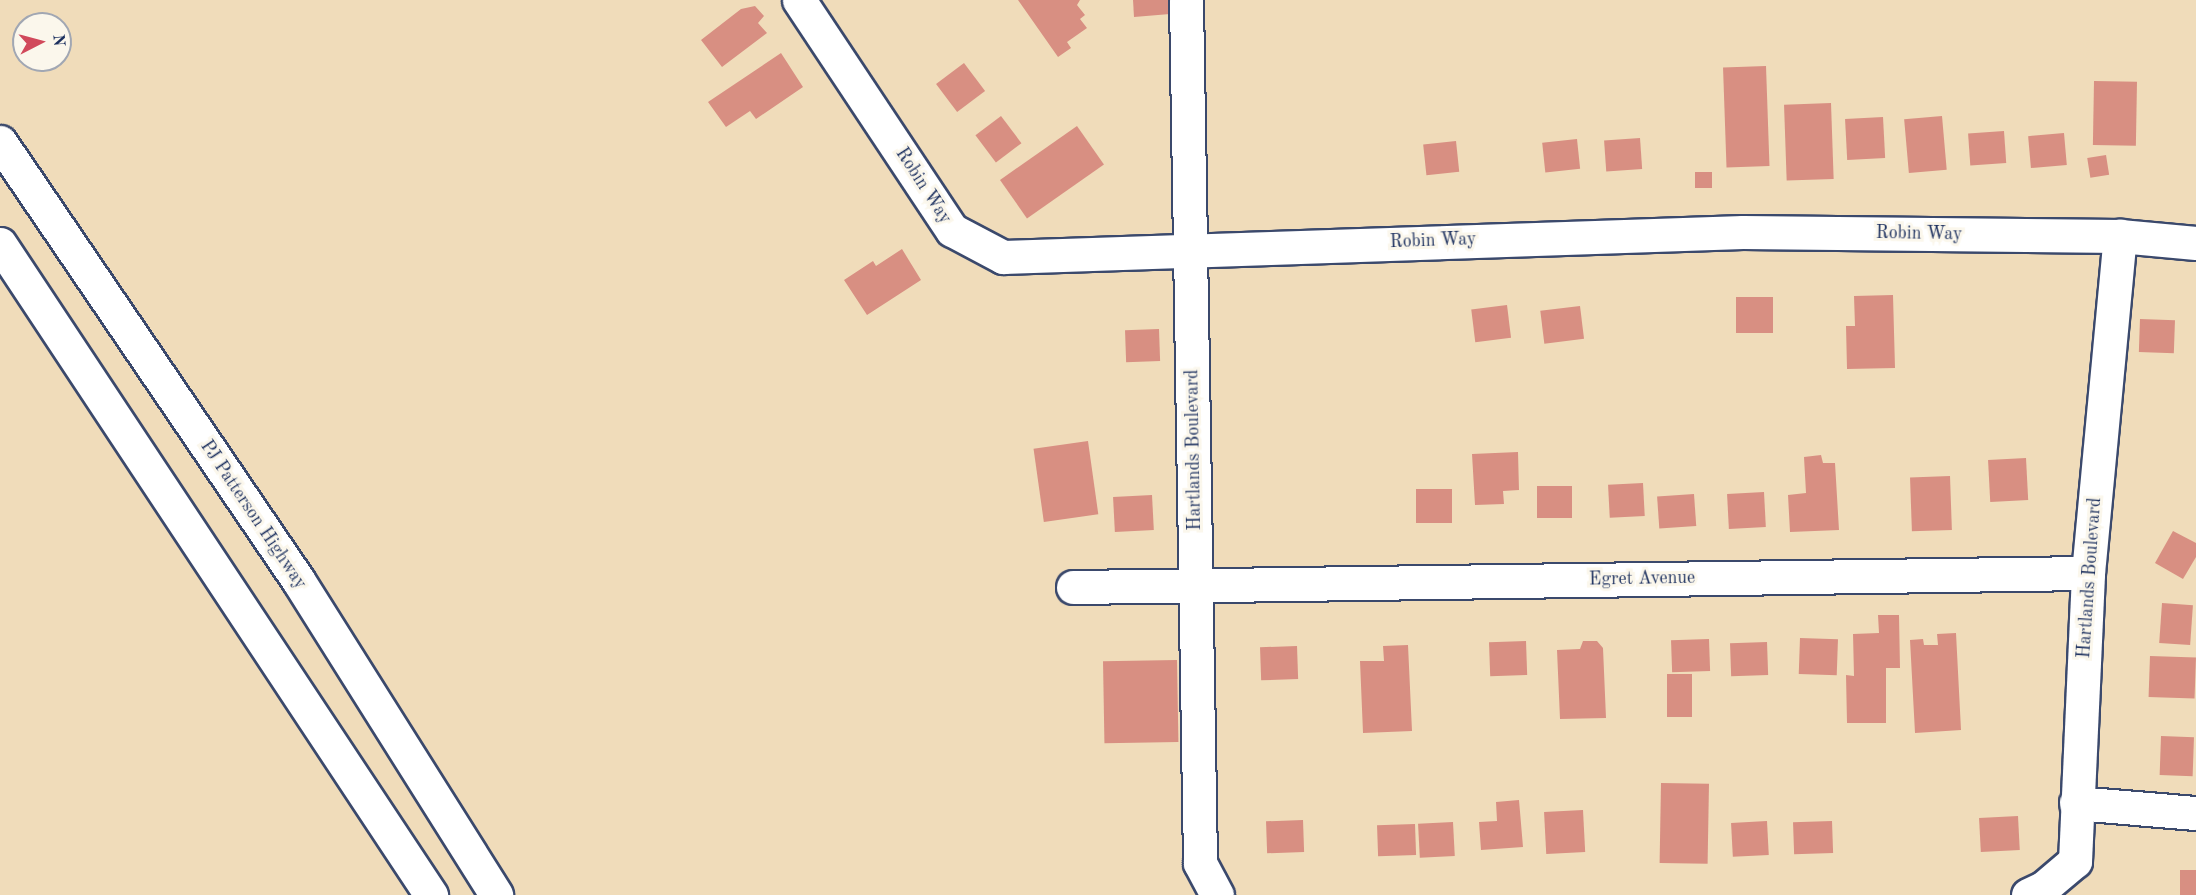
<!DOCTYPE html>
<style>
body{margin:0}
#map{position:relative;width:2196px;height:895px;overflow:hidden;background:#f0dcba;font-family:"Old Standard TT",serif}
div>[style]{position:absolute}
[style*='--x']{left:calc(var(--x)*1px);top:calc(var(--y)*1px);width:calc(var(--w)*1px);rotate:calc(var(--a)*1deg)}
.building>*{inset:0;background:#d88f82;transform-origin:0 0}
.roads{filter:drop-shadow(2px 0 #3b496c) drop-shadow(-2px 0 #3b496c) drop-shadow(0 2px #3b496c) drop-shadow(0 -2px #3b496c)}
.minor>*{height:33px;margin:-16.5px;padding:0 16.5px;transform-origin:16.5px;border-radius:16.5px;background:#fff}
.highway>*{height:33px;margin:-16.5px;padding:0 16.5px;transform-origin:16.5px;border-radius:16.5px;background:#fff}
span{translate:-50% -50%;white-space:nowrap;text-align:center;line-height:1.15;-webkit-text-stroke:6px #fbf7ec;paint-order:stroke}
.street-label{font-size:18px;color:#1b2f5e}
.north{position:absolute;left:12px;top:12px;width:60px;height:60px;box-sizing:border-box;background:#fbf7ec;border:2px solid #a1a7b3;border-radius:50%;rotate:84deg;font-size:16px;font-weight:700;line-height:24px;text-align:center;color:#1b2f5e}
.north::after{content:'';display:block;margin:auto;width:21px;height:27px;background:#d1495b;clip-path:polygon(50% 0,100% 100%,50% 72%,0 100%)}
</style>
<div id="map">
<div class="building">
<i style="clip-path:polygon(1018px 0,1080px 0,1077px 5px,1085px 15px,1080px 19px,1087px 28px,1067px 42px,1071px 48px,1058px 57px)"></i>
<i style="clip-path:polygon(1133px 0,1169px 0,1170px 14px,1134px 17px)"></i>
<i style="clip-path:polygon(755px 6px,764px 16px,758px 23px,767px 33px,722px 67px,701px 40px,741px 9px)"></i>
<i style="clip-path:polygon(781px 53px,803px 87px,756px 119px,750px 111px,726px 127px,708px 102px)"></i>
<i style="left:964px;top:63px;width:35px;height:35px;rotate:53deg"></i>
<i style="left:1766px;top:66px;width:100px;height:43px;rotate:88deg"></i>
<i style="left:2094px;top:81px;width:43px;height:64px;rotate:1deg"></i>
<i style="left:1831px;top:103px;width:76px;height:47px;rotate:88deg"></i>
<i style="left:1001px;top:116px;width:34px;height:32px;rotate:53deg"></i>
<i style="left:1942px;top:116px;width:54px;height:38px;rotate:85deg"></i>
<i style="left:1883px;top:117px;width:41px;height:38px;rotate:87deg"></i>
<i style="left:1077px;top:126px;width:47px;height:94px;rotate:55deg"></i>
<i style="left:2004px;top:131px;width:32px;height:36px;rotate:86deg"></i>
<i style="left:2064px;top:133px;width:32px;height:36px;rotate:85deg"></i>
<i style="left:1640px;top:138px;width:31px;height:36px;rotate:86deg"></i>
<i style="left:1577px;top:139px;width:30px;height:35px;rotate:84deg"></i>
<i style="left:1456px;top:141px;width:31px;height:33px;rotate:84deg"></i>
<i style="left:2106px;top:155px;width:20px;height:19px;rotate:81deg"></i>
<i style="left:1712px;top:172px;width:16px;height:17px;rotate:90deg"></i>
<i style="clip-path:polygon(902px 249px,921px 280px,867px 315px,844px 280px,873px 261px,876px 266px)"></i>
<i style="clip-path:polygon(1893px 295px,1895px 368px,1847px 369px,1846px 326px,1855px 326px,1854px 296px)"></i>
<i style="left:1736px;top:297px;width:37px;height:36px"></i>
<i style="left:1507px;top:305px;width:33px;height:36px;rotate:83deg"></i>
<i style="left:1580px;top:306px;width:33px;height:40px;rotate:83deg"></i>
<i style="left:2140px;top:319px;width:35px;height:33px;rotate:2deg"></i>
<i style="left:1159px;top:329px;width:32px;height:34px;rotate:88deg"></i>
<i style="left:1088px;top:441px;width:74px;height:55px;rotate:82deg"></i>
<i style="clip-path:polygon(1518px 452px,1519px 490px,1503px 491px,1504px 504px,1475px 505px,1472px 454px)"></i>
<i style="clip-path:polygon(1821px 455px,1823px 463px,1835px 463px,1839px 530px,1790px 532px,1788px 495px,1806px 493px,1804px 457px)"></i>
<i style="left:2026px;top:458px;width:42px;height:38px;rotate:87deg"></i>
<i style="left:1950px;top:476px;width:54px;height:40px;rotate:88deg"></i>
<i style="left:1643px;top:483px;width:33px;height:35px;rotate:87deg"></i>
<i style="left:1537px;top:486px;width:35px;height:32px"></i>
<i style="left:1452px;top:489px;width:34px;height:36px;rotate:90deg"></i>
<i style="left:1764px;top:492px;width:35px;height:37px;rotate:87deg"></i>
<i style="left:1694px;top:494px;width:32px;height:37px;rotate:86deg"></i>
<i style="left:1152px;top:495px;width:35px;height:39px;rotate:87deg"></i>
<i style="clip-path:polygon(2173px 531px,2196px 543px,2196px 557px,2183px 579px,2155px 563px)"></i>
<i style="left:2162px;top:603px;width:31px;height:40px;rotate:4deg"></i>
<i style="clip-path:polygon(1878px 615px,1899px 615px,1900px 668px,1886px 668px,1886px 723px,1847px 723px,1846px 675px,1854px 676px,1853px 634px,1879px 633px)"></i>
<i style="clip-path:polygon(1956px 633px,1961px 730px,1915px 733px,1910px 640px,1923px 639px,1924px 645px,1938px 645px,1937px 634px)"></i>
<i style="left:1800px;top:638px;width:38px;height:36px;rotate:2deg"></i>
<i style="left:1709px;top:639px;width:32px;height:38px;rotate:88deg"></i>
<i style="left:1526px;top:641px;width:34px;height:37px;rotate:88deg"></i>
<i style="clip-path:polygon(1583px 641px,1597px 641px,1603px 648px,1606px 718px,1560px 719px,1557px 650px,1580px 649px)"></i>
<i style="left:1767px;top:642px;width:33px;height:37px;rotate:88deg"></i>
<i style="clip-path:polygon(1408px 645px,1412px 731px,1363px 733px,1360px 661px,1384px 661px,1383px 646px)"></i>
<i style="left:1297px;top:646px;width:33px;height:37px;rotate:88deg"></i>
<i style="left:2150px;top:656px;width:46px;height:41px;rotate:2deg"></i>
<i style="left:1177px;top:660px;width:82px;height:74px;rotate:89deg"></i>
<i style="left:1667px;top:674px;width:25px;height:43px"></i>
<i style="left:2161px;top:736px;width:33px;height:39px;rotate:2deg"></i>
<i style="left:1661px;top:783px;width:48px;height:80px;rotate:1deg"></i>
<i style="clip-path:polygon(1519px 800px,1523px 847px,1481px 850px,1479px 822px,1497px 821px,1496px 802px)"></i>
<i style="left:1583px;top:810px;width:42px;height:39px;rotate:87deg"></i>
<i style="left:2018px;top:816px;width:34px;height:39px;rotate:87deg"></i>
<i style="left:1303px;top:820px;width:32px;height:37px;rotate:88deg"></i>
<i style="left:1767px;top:821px;width:34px;height:36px;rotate:87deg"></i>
<i style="left:1832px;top:821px;width:32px;height:39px;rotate:88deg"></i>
<i style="left:1453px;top:822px;width:34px;height:35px;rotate:87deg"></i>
<i style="left:1415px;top:824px;width:31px;height:38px;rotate:88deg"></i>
<i style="left:2180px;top:870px;width:16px;height:25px"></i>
</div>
<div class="roads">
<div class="minor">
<i style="--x:799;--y:0;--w:276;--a:56.4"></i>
<i style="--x:952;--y:230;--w:58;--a:27.9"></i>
<i style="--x:1003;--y:257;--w:740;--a:-1.93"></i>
<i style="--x:1743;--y:232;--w:377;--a:0.6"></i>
<i style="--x:2120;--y:236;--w:76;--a:5.3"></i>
<i style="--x:1186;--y:0;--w:863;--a:89.07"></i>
<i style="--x:1200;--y:863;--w:36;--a:62"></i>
<i style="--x:1073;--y:587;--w:1015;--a:-0.79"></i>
<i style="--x:2076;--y:803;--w:120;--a:4.8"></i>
<i style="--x:2028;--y:895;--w:17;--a:-25"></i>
<i style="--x:2043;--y:888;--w:42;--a:-40.2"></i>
<i style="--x:2075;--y:861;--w:288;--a:-87.4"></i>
<i style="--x:2088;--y:573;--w:339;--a:-84.6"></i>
</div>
<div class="highway">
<i style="--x:0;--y:142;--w:530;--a:55.77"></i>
<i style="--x:298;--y:580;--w:372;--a:57.8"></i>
<i style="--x:0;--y:244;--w:781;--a:56.49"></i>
</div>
</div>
<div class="street-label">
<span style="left:923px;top:186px;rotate:57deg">Robin Way</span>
<span style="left:1919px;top:234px;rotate:1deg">Robin Way</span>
<span style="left:1433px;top:241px;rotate:-2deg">Robin Way</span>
<span style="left:1194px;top:450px;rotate:-91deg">Hartlands Boulevard</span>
<span style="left:253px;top:515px;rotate:56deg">PJ Patterson Highway</span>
<span style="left:2090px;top:578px;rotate:-86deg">Hartlands Boulevard</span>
<span style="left:1642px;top:579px;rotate:-1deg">Egret Avenue</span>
</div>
<div class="north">N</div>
</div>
